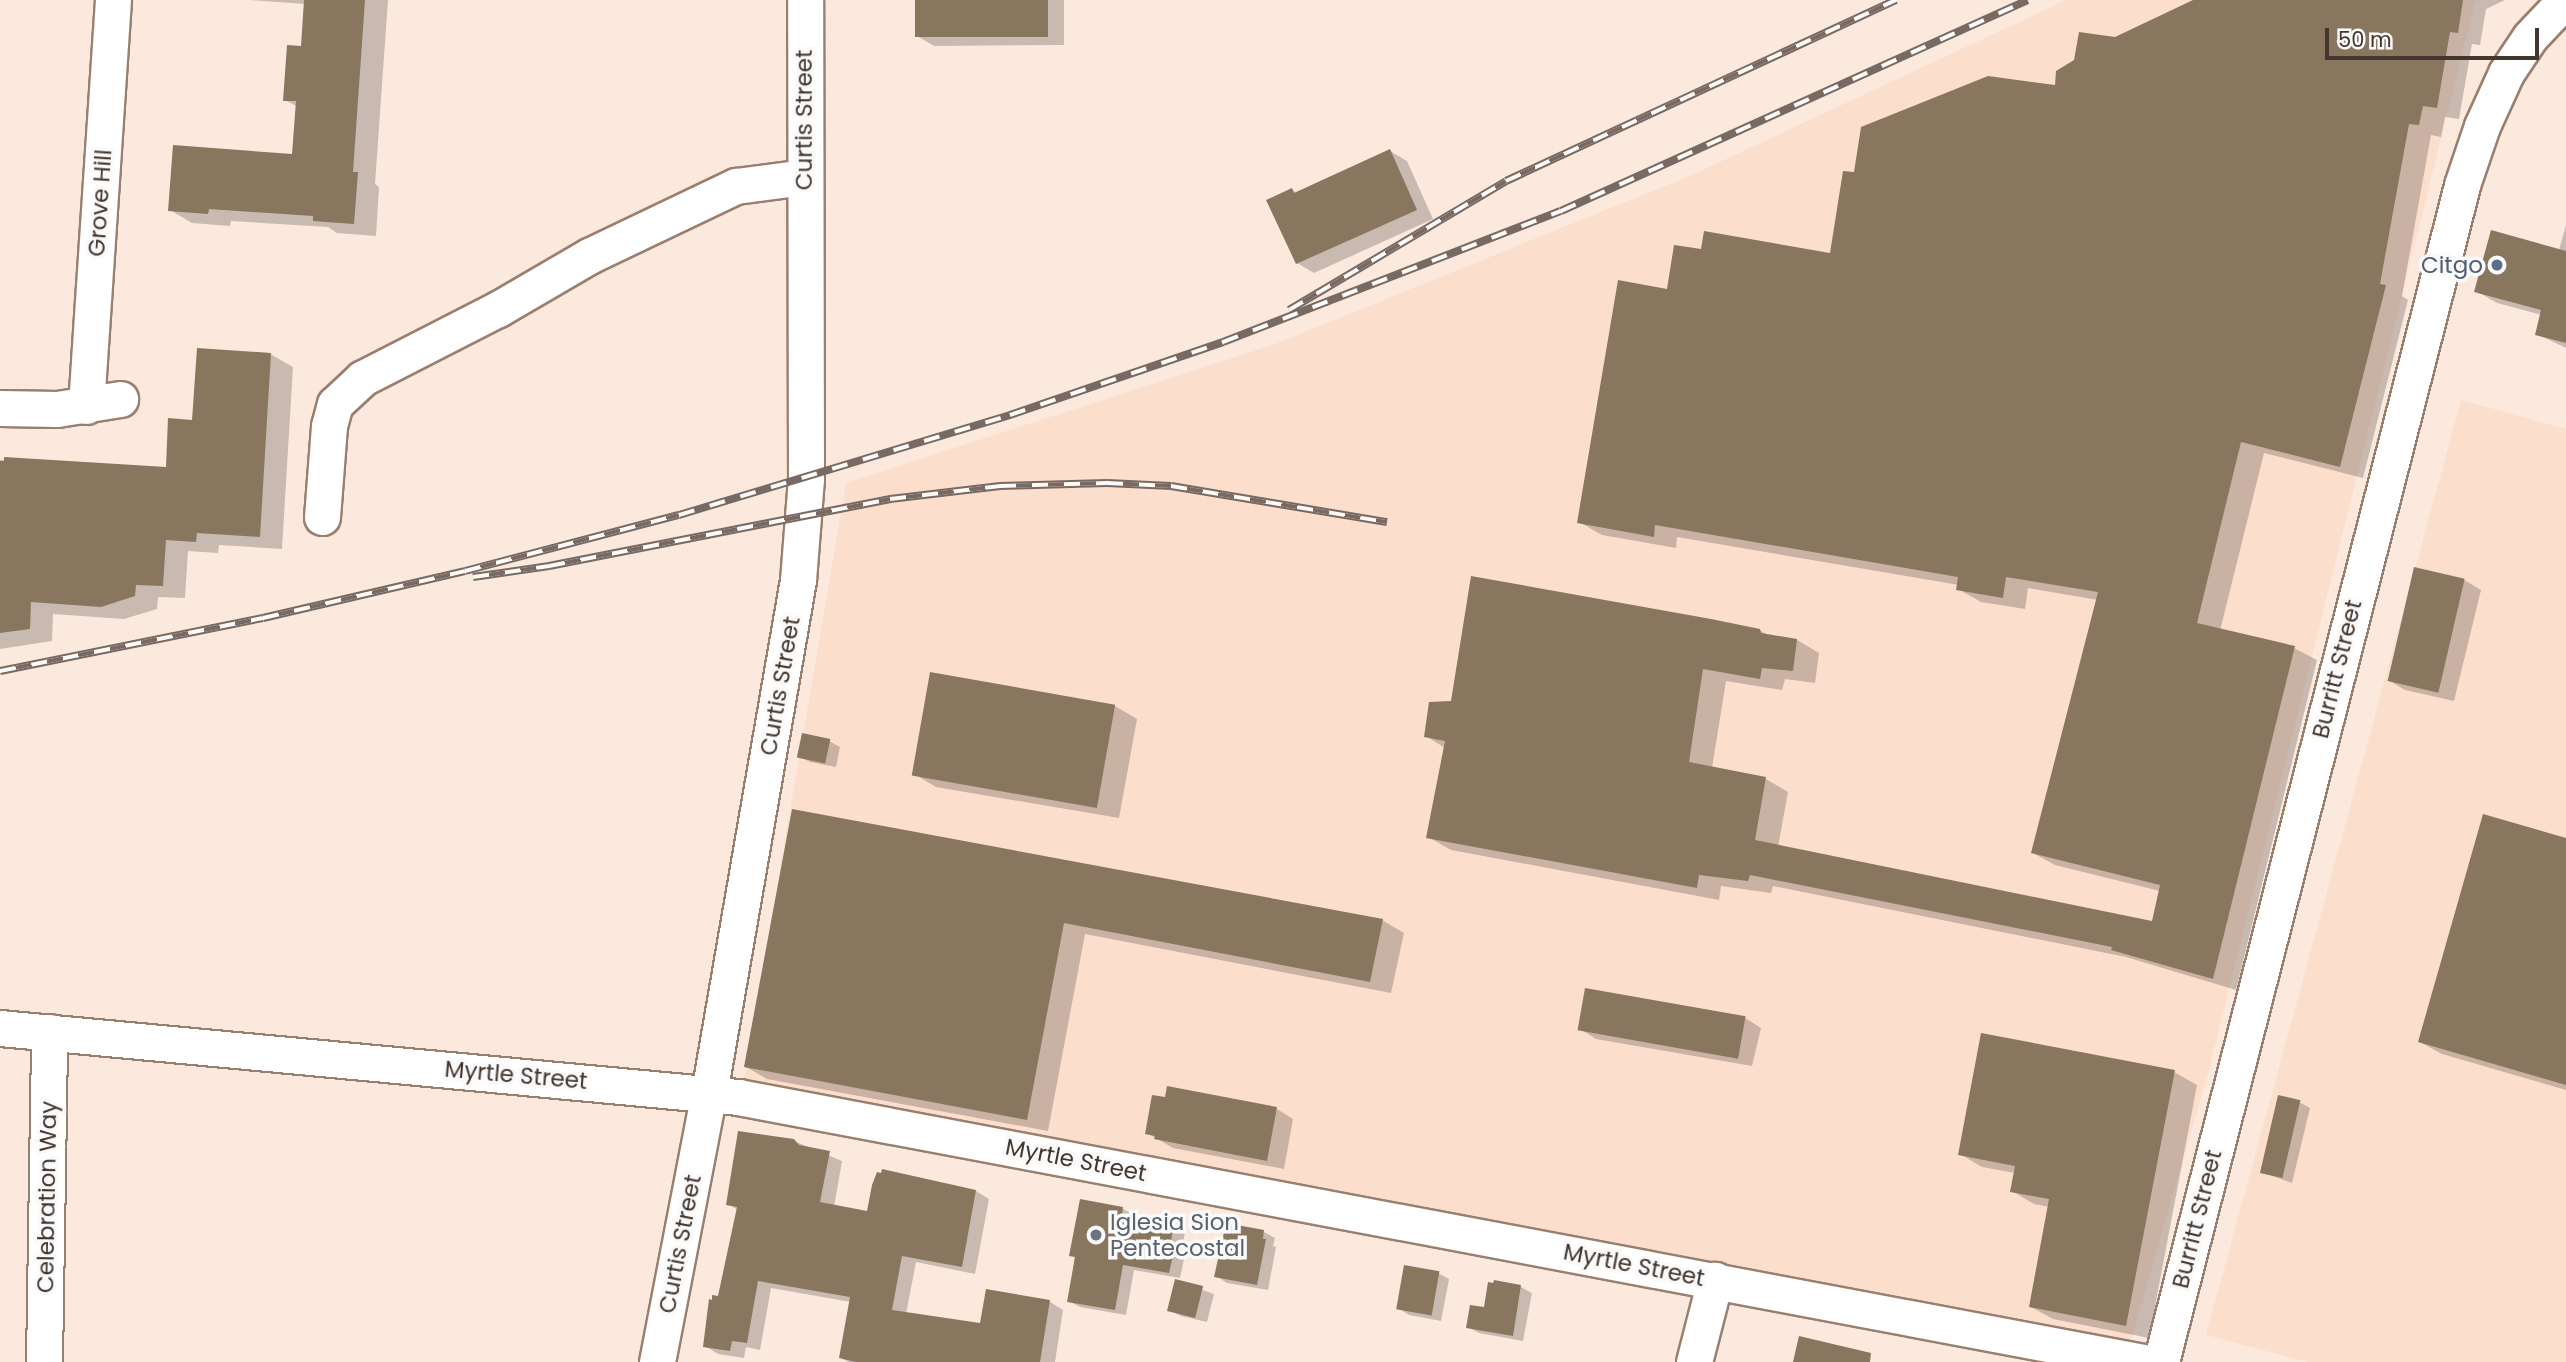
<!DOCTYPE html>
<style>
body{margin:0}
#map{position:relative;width:2566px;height:1362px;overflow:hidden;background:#fbe9de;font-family:Poppins,sans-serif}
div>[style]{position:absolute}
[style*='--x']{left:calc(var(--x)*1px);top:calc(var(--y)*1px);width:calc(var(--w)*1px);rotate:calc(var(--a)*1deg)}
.built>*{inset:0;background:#fcdecd}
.shadow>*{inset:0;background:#0003}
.building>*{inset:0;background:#88765f;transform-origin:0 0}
.roads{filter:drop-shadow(2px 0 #9a7f6f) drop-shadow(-2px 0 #9a7f6f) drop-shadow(0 2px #9a7f6f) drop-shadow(0 -2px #9a7f6f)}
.minor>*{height:35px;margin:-17.5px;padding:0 17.5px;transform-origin:17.5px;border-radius:17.5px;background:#fff}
.rail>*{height:8px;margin-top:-4px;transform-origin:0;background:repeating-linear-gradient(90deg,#fafafa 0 16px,#786a62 0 32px);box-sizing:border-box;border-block:2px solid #786a62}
.dots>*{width:19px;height:19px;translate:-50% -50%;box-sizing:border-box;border:4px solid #fafafa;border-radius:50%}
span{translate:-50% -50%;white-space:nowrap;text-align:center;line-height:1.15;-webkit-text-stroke:7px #fafafa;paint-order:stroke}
.street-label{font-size:23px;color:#42362f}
.service-label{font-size:23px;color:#4e5e75}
.right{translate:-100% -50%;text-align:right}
.worship-label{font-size:23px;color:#5b616d}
.left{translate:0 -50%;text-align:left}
.scale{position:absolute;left:2325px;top:28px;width:214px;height:32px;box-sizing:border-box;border:4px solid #42362f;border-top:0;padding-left:9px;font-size:21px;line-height:24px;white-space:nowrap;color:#42362f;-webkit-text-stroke:5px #fafafa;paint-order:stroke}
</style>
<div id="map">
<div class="built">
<i style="clip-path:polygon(2066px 0,2479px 0,2475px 2px,2210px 1066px,2130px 1344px,743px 1086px,846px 483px,1275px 344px,1692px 175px)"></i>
<i style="clip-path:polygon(2461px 400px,2566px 429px,2566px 1362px,2308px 1362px,2206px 1335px)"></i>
</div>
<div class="shadow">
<i style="clip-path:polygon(250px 0,388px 0,375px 184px,379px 187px,376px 236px,337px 233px,328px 227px,231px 221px,230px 226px,192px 223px,170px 210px,294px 156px,298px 107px,285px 100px,302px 48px,305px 4px)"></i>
<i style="clip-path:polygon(917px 0,1064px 0,1064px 45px,934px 46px,917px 36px)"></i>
<i style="clip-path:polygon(2197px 0,2505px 0,2486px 9px,2480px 45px,2472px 44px,2459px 119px,2445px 117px,2441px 137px,2431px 135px,2402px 296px,2408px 300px,2363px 478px,2264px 453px,2220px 631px,2294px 648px,2317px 660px,2236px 990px,2126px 957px,1773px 886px,1771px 893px,1721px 886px,1719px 900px,1451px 850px,1428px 837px,1445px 748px,1426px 736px,1452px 703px,1759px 630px,1770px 636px,1797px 640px,1819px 653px,1815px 683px,1785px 679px,1782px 690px,1726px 681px,1712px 768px,1766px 779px,1788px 792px,1778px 847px,2153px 923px,2160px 891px,2055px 865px,2033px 853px,2098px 600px,2028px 588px,2025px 609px,1981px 602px,1958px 589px,1959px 585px,1677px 537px,1676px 548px,1602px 535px,1579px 522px,1669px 291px,1702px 251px,1831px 255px,1855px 175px,2056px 87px,2116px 38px)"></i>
<i style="clip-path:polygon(1390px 151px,1407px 161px,1433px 219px,1314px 273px,1297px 263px,1292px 190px,1298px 193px)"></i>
<i style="clip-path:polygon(2566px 225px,2566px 348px,2537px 334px,2542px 315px,2497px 303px,2476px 291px,2559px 250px)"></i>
<i style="clip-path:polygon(270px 354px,293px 367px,282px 549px,219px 545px,218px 553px,188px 551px,185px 598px,158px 597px,157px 609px,124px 619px,53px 614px,52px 641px,0 649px,0 460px,167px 469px,194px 421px)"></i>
<i style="clip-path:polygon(2464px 580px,2481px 590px,2454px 701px,2405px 690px,2388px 680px)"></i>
<i style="clip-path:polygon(1115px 706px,1137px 719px,1119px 818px,936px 787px,914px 774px)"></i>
<i style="clip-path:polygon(829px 741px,840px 747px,836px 767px,810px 762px,799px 756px)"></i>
<i style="clip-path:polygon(794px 811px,1382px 920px,1404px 933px,1391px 993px,1085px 934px,1048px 1131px,767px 1079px,746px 1067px)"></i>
<i style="clip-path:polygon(2566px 839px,2566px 1090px,2442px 1054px,2420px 1042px)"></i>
<i style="clip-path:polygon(1586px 990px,1745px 1018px,1761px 1028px,1752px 1066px,1596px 1039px,1580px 1029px)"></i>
<i style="clip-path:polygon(2174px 1072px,2197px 1085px,2149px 1338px,2053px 1319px,2031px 1307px,2050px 1207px,2034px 1204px,2012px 1191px,2015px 1173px,1982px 1167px,1960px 1154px)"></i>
<i style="clip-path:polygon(2299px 1102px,2310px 1108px,2292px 1183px,2261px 1172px)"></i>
<i style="clip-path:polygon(1277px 1109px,1293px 1119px,1284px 1169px,1173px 1148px,1147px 1133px)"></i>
<i style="clip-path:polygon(794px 1141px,842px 1161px,834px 1207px,868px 1213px,883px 1171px,976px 1191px,989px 1199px,975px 1274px,916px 1262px,906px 1314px,981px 1325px,987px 1291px,1050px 1302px,1063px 1310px,1055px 1362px,849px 1362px,841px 1358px,851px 1302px,771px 1288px,760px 1350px,746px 1347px,744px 1358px,718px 1354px,705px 1346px,720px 1298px,738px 1210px,728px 1204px)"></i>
<i style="clip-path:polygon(1082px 1201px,1123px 1209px,1134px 1215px,1133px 1218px,1174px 1226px,1185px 1232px,1181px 1253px,1185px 1255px,1180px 1278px,1134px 1270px,1126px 1315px,1080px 1307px,1069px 1301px)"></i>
<i style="clip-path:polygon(1264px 1232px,1275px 1238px,1273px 1246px,1276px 1247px,1268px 1290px,1227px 1283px,1216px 1276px)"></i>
<i style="clip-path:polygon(1438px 1273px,1449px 1279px,1441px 1321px,1409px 1315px,1398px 1308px)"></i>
<i style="clip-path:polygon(1177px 1281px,1214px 1294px,1207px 1322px,1181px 1316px,1170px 1310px)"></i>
<i style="clip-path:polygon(1490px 1284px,1521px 1287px,1532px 1293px,1523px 1341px,1479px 1333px,1468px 1327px,1486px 1309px)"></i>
</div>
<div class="building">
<i style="clip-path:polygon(304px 0,365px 0,353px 172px,358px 172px,354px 224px,313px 221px,313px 216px,209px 209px,208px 214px,168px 211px,173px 145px,292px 154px,296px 101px,283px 101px,287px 45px,301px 46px)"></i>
<i style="left:915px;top:0;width:133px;height:37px"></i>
<i style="clip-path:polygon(2193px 0,2463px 0,2458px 33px,2450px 32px,2437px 108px,2423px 106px,2419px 125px,2409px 124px,2380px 284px,2386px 285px,2340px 467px,2241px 442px,2197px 623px,2295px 646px,2213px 979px,2111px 950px,2112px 947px,1750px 875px,1748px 881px,1699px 875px,1697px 888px,1426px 838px,1445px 741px,1424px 737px,1429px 702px,1451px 701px,1471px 576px,1711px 619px,1760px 629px,1761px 633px,1797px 639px,1793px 671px,1762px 668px,1760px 679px,1703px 669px,1689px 762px,1766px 777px,1755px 840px,2152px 921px,2160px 885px,2031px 853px,2098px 592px,2006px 577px,2003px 598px,1956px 590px,1958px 577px,1655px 525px,1654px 537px,1577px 523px,1618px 280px,1667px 289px,1674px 245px,1701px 249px,1704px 231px,1830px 253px,1843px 171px,1854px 172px,1861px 127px,1988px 76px,2055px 85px,2056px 71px,2074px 60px,2079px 32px,2115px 37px)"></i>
<i style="clip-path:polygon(1390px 149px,1417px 210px,1296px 264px,1266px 200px,1292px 188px,1294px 193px)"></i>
<i style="clip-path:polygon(2491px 230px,2566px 251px,2566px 343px,2535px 335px,2541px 310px,2474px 292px)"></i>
<i style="clip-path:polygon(197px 348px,271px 353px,260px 537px,197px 533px,196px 542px,166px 540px,163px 586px,136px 585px,135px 596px,101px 607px,31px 602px,30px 629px,0 633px,0 461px,4px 461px,4px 457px,166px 467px,168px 418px,192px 420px)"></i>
<i style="left:2414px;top:567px;width:52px;height:117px;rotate:13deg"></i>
<i style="left:930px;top:672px;width:188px;height:105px;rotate:10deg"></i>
<i style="left:802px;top:733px;width:29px;height:25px;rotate:12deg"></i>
<i style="clip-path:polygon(792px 809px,1383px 919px,1370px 982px,1064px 923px,1027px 1120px,744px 1067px)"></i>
<i style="clip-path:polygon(2483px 814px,2566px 838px,2566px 1085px,2418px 1042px)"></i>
<i style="left:1585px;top:988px;width:163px;height:43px;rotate:10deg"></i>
<i style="clip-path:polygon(1981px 1033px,2175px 1070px,2126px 1326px,2029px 1307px,2049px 1199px,2010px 1192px,2015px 1166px,1958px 1155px)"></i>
<i style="clip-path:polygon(1167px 1086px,1277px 1107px,1267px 1161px,1154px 1139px,1155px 1136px,1145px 1134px,1152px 1095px,1165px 1097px)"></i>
<i style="left:2278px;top:1095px;width:23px;height:80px;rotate:13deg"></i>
<i style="clip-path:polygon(738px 1131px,794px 1139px,799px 1145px,830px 1151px,820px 1202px,867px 1211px,872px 1185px,877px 1172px,881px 1173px,882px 1169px,976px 1190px,962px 1267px,902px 1256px,892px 1310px,980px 1323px,986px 1289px,1050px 1300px,1040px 1362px,856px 1362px,839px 1358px,850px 1297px,758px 1281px,747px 1343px,732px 1341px,730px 1351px,703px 1347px,709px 1299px,712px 1300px,712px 1295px,718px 1296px,737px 1207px,726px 1205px)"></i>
<i style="clip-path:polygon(1080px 1199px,1123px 1207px,1122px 1214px,1174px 1224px,1170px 1246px,1175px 1247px,1169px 1273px,1123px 1265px,1115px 1310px,1067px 1302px,1075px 1257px,1069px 1256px)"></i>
<i style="clip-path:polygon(1226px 1223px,1264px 1230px,1263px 1239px,1266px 1239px,1257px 1285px,1214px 1277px)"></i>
<i style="left:1404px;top:1265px;width:36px;height:45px;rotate:10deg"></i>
<i style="left:1175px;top:1279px;width:29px;height:33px;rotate:14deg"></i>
<i style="clip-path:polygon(1494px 1280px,1521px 1285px,1513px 1336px,1466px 1328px,1470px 1305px,1484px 1307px,1488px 1282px,1493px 1283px)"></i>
<i style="clip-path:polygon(1799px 1336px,1871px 1353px,1870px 1362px,1793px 1362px)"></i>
</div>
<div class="roads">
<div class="minor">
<i style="--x:86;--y:406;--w:407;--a:-86.2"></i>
<i style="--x:0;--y:408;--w:57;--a:1"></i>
<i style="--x:57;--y:409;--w:64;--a:-9"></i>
<i style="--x:322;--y:517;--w:91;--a:-85.6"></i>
<i style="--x:329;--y:426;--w:23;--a:-75"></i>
<i style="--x:335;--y:404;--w:38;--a:-43"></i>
<i style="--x:363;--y:378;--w:152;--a:-27.1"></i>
<i style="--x:498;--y:309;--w:105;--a:-30.2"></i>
<i style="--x:589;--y:256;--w:163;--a:-25.5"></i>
<i style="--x:736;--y:186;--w:69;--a:-7.5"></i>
<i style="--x:0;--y:1028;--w:741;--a:5.34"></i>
<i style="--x:738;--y:1097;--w:1430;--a:10.68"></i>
<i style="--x:44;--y:1362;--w:330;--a:-89.1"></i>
<i style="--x:657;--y:1362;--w:274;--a:-79.1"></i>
<i style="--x:709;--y:1093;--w:521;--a:-80.16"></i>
<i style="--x:798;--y:580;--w:101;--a:-85.5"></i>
<i style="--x:806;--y:479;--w:479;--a:-90.1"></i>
<i style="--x:1694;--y:1362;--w:85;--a:-75.6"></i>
<i style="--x:2161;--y:1362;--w:1215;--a:-75.65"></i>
<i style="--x:2462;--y:185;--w:62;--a:-71.3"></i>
<i style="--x:2482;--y:126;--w:58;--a:-65.6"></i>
<i style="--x:2506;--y:73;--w:43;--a:-56.3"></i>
<i style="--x:2530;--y:37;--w:51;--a:-46.6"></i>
</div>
</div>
<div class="rail">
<i style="--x:1289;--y:310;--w:252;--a:-30.7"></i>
<i style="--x:1506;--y:181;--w:430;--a:-24.9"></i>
<i style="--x:473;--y:577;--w:77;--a:-8.2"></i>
<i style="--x:549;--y:566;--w:348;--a:-11.1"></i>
<i style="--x:890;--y:499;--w:111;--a:-6.7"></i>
<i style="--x:1000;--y:486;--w:107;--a:-1.6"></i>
<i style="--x:1107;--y:483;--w:64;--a:2.7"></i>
<i style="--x:1171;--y:486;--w:219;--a:9.5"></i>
<i style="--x:0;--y:671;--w:268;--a:-11.4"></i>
<i style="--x:263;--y:618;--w:207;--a:-13.1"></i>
<i style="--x:465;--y:571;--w:221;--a:-14.7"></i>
<i style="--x:679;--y:515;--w:346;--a:-16.8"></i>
<i style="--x:1010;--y:415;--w:225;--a:-18.9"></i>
<i style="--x:1223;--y:342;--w:362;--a:-21.2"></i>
<i style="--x:1561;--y:211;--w:512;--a:-24.31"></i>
</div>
<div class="dots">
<i style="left:2497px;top:265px;background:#5c6f8a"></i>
<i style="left:1096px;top:1235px;background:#6b7280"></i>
</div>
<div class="street-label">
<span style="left:804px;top:120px;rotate:-90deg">Curtis Street</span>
<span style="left:100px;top:203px;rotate:-86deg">Grove Hill</span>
<span style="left:2337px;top:669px;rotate:-76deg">Burritt Street</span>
<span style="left:780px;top:686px;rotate:-80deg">Curtis Street</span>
<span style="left:516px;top:1075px;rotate:5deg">Myrtle Street</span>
<span style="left:1076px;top:1160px;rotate:11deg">Myrtle Street</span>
<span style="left:47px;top:1197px;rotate:-89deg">Celebration Way</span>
<span style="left:2197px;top:1219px;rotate:-76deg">Burritt Street</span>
<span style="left:680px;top:1244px;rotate:-79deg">Curtis Street</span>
<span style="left:1634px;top:1265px;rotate:11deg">Myrtle Street</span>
</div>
<div class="service-label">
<span class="right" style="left:2483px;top:265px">Citgo</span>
</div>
<div class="worship-label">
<span class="left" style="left:1110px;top:1235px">Iglesia Sion<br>Pentecostal</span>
</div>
<div class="scale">50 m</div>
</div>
